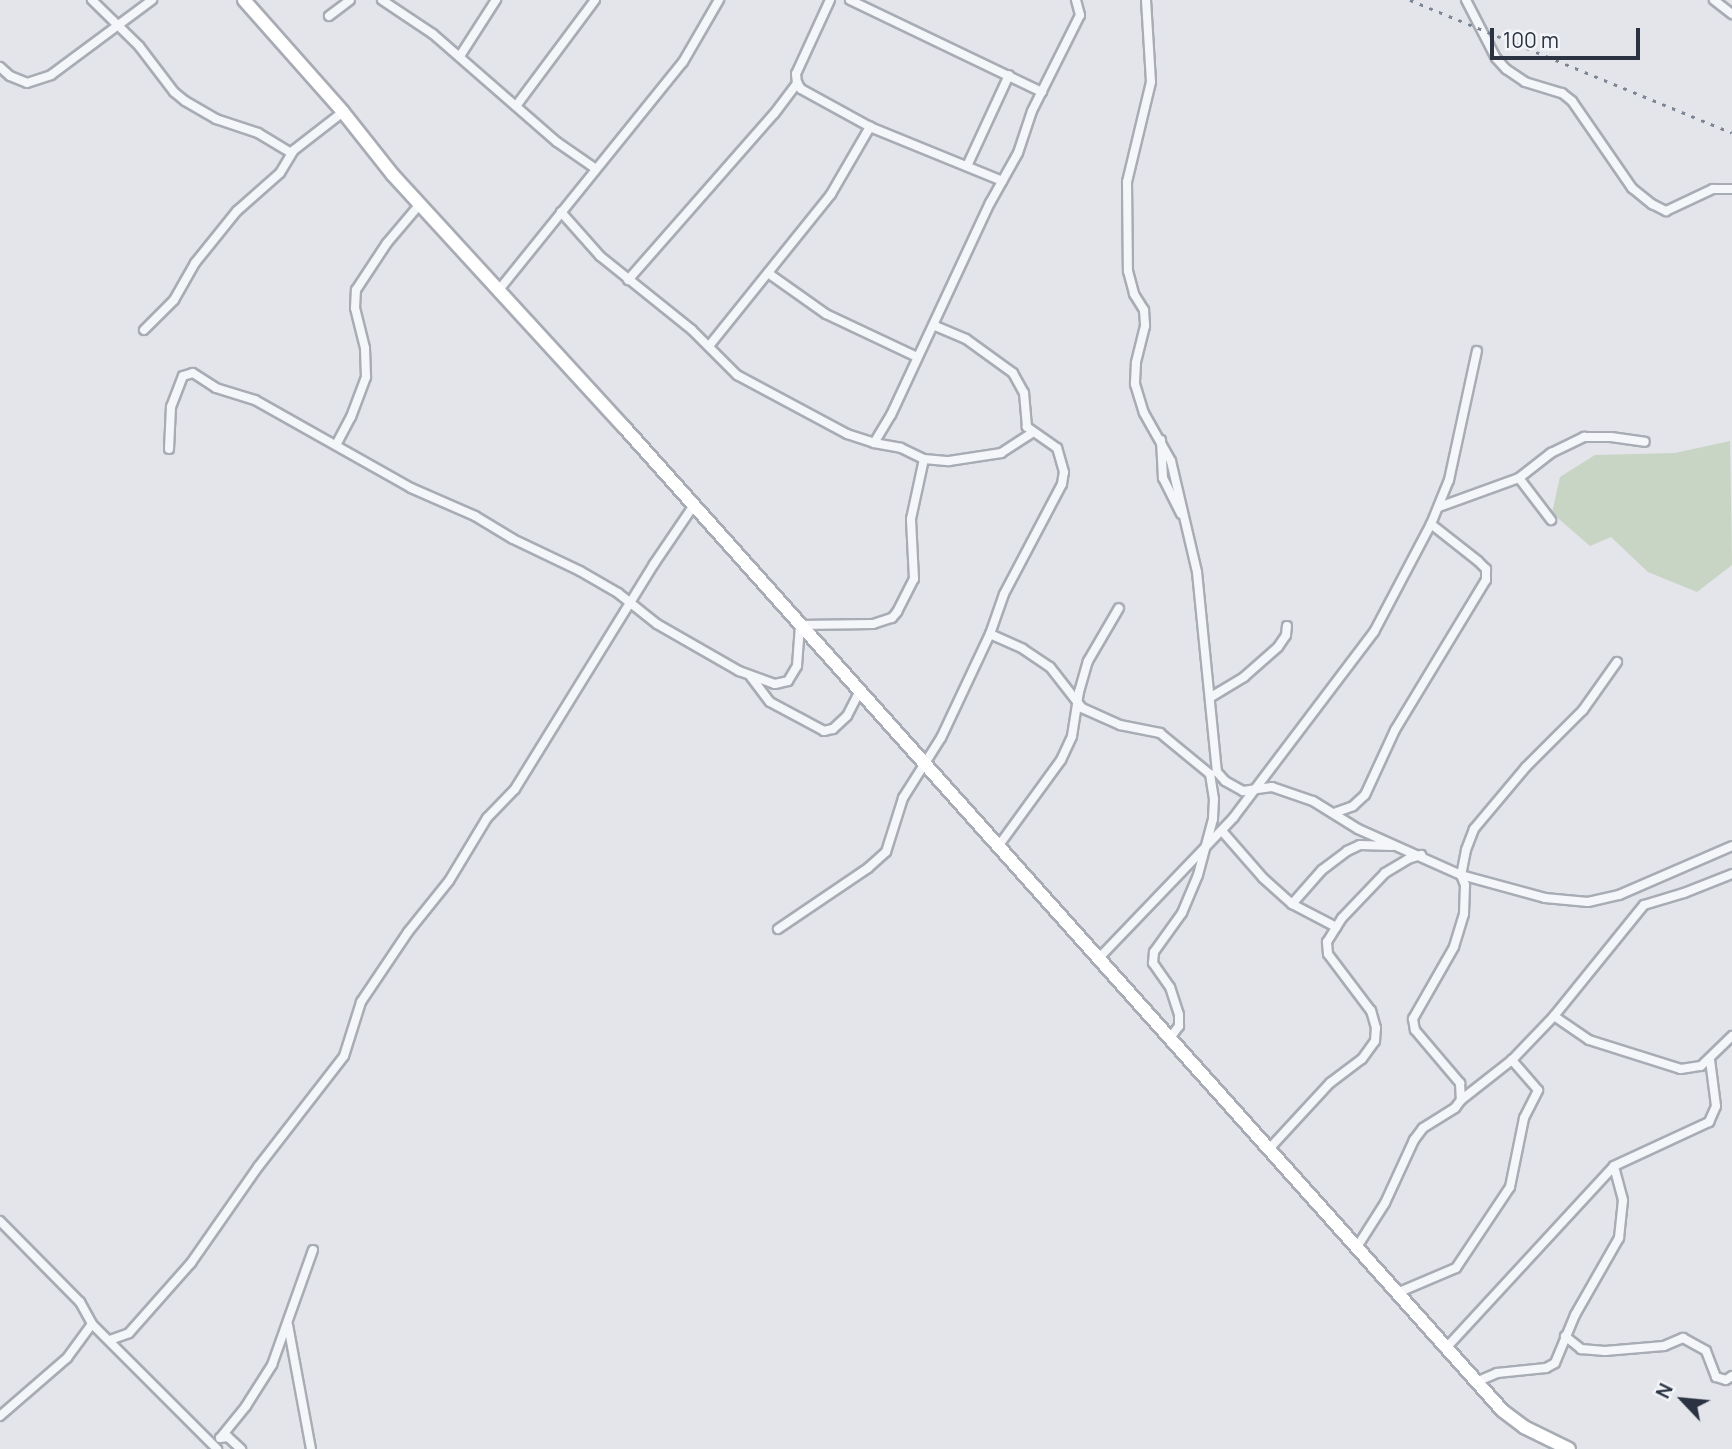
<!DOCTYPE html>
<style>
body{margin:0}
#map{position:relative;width:1732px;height:1449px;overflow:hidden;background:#e3e5ea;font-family:Manrope,sans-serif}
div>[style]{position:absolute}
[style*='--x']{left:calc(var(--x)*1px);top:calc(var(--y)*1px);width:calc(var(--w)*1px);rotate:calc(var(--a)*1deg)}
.green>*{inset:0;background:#c8d4c4}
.roads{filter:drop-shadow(2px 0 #a8acb4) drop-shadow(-2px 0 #a8acb4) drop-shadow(0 2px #a8acb4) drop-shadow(0 -2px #a8acb4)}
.street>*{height:8px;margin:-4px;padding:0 4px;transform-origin:4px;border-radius:4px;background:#f5f6f9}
.secondary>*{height:12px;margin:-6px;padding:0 6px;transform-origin:6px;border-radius:6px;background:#fff}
.rail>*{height:2.5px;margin-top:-1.25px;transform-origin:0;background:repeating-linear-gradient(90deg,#7c8594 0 3.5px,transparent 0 10.5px)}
span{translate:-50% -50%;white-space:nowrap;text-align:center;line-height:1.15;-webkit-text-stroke:5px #f2f4f8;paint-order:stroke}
.north{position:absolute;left:1648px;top:1365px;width:70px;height:70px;-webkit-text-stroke:5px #f2f4f8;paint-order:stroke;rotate:296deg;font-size:19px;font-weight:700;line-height:28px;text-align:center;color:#2b3342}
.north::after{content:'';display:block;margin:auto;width:24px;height:32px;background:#2b3342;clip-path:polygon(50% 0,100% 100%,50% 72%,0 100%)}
.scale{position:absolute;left:1490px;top:28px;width:150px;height:32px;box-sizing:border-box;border:4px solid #2b3342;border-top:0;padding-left:9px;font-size:21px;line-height:24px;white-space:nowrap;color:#2b3342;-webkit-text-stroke:5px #f2f4f8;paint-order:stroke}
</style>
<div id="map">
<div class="green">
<i style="clip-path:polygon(1730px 441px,1732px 565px,1697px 592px,1648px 572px,1611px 537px,1590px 546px,1552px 513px,1560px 477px,1595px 455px,1675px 453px)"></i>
</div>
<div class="roads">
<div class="street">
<i style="--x:92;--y:0;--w:66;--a:44.4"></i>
<i style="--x:139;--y:46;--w:58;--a:52.7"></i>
<i style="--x:174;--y:92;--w:14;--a:39"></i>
<i style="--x:185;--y:101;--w:36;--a:30"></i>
<i style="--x:216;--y:119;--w:44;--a:18.4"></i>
<i style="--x:258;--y:133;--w:39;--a:31"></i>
<i style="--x:382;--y:0;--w:61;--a:33.7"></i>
<i style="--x:433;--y:34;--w:164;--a:41.1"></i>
<i style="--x:557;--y:142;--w:47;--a:34.7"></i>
<i style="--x:830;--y:0;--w:81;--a:114.7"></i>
<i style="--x:796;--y:74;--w:9;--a:84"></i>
<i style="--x:797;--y:83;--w:7;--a:56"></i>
<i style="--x:801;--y:89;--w:79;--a:28.8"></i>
<i style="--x:870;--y:127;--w:143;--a:22.2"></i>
<i style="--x:850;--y:0;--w:213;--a:25.6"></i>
<i style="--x:1146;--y:0;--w:82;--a:86.5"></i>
<i style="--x:1151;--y:82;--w:103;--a:103.5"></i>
<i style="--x:1127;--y:182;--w:89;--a:89.4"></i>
<i style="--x:1128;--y:271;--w:24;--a:75"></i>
<i style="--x:1134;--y:294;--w:19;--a:58"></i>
<i style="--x:1144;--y:310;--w:16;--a:86"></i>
<i style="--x:1145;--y:326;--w:38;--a:104"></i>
<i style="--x:1136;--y:363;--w:21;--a:93"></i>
<i style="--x:1135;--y:384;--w:30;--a:73"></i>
<i style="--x:1144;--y:413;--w:55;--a:60.6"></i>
<i style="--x:1171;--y:461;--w:114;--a:76.8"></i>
<i style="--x:1197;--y:572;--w:201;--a:84.3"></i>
<i style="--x:1217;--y:772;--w:12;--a:48"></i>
<i style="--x:1225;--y:781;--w:21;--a:29"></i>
<i style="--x:1243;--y:791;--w:29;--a:-8"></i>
<i style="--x:1272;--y:787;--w:43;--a:18.9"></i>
<i style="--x:1313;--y:801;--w:53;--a:31.9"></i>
<i style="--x:1358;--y:829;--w:113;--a:24.1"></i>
<i style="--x:1461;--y:875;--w:11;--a:68"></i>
<i style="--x:1465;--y:885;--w:29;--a:92"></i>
<i style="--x:1464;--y:914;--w:34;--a:107"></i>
<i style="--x:1454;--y:947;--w:83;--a:119.7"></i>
<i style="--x:1413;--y:1019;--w:11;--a:80"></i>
<i style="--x:1415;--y:1030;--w:70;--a:49.7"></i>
<i style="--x:1460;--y:1083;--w:17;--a:87"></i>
<i style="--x:1461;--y:1100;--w:10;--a:127"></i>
<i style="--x:1455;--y:1108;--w:38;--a:148"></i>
<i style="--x:1423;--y:1128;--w:15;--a:127"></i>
<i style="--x:1414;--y:1140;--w:69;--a:114.7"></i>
<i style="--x:1385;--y:1203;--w:52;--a:122.5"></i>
<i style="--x:1466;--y:0;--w:65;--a:62.7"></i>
<i style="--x:1496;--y:58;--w:15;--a:48"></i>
<i style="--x:1506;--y:69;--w:23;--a:34"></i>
<i style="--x:1525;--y:82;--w:39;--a:17"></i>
<i style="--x:1562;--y:93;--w:13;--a:39"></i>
<i style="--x:1572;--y:101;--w:106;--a:55.4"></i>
<i style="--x:1632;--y:188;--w:26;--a:39"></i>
<i style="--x:1652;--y:204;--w:16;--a:27"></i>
<i style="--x:1666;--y:211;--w:52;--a:-25.1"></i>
<i style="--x:1713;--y:189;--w:19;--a:0"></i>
<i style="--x:1714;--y:0;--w:23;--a:38"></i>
<i style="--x:329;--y:16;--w:26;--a:-37"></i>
<i style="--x:460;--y:56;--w:67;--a:-57.3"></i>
<i style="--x:0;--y:67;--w:13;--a:42"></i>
<i style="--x:10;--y:76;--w:18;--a:22"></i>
<i style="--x:27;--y:83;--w:25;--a:-18"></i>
<i style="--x:51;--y:75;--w:126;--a:-36.6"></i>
<i style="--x:516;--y:106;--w:132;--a:-53.3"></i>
<i style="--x:967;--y:166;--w:100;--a:-65.2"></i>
<i style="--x:561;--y:212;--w:59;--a:48.4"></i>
<i style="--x:600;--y:256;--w:118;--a:38.8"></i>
<i style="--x:692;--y:330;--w:64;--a:45"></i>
<i style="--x:737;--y:375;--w:125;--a:28.2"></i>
<i style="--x:847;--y:434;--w:28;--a:18"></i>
<i style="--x:874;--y:443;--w:33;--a:-59"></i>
<i style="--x:891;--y:415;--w:234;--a:-65"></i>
<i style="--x:990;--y:203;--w:57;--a:-60.8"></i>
<i style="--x:1018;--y:153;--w:44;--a:-71.6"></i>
<i style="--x:1032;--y:111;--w:107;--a:-63.4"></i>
<i style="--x:1080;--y:15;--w:16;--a:-105"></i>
<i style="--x:768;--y:273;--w:71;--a:35.3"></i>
<i style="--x:826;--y:314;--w:101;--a:25.3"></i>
<i style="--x:628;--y:280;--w:221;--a:-48.7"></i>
<i style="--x:774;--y:114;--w:39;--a:-53"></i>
<i style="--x:498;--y:291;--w:294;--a:-51.1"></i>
<i style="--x:683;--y:62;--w:72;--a:-59.9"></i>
<i style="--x:144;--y:330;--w:42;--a:-45"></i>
<i style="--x:174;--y:300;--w:43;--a:-60.4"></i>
<i style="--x:195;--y:263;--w:67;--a:-51.1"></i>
<i style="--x:237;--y:211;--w:57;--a:-41.5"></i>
<i style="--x:280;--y:173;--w:27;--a:-59"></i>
<i style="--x:294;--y:150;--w:62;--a:-37.8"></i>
<i style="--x:709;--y:346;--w:195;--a:-51.2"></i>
<i style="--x:831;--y:194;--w:78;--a:-59.8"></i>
<i style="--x:1161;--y:440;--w:38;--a:87"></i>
<i style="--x:1163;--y:478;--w:40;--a:63.4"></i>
<i style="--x:874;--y:443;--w:27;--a:10"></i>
<i style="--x:901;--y:448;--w:25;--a:26"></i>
<i style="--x:924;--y:459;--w:25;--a:5"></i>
<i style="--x:949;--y:461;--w:53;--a:-8.7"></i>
<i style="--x:1001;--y:453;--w:38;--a:-33"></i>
<i style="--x:336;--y:445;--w:32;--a:-62"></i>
<i style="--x:351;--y:417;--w:43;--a:-69.4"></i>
<i style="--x:366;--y:377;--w:29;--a:-92"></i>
<i style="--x:365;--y:348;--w:41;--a:-104"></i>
<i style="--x:355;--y:308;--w:18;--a:-87"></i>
<i style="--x:356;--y:290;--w:56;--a:-56.6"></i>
<i style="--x:387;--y:243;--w:51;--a:-49.8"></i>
<i style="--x:169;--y:449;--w:42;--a:-87.3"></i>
<i style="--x:171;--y:407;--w:33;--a:-69"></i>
<i style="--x:183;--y:376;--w:10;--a:-17"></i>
<i style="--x:193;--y:373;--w:27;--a:33"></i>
<i style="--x:216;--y:388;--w:41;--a:17.1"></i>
<i style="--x:255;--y:400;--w:179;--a:29.4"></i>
<i style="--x:411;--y:488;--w:70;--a:23.6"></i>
<i style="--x:475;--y:516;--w:44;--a:31.2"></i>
<i style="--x:513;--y:539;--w:74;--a:25.5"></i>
<i style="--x:580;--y:571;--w:44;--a:30.1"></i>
<i style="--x:618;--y:593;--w:50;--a:38.5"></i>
<i style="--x:657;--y:624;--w:95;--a:29.8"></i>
<i style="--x:739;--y:671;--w:38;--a:20"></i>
<i style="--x:775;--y:684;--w:13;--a:-13"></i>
<i style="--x:788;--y:681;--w:17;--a:-59"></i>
<i style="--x:797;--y:666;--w:41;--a:-85.8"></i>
<i style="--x:800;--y:625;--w:73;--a:-0.8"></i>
<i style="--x:873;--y:624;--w:20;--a:-18"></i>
<i style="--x:892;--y:618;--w:8;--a:-50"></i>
<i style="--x:897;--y:612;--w:37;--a:-63"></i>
<i style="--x:914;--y:579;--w:60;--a:-92.9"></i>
<i style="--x:911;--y:519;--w:61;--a:-77.8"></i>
<i style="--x:1519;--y:478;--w:53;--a:52.7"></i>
<i style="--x:1439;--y:507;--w:85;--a:-19.9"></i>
<i style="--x:1519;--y:478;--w:41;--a:-38"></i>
<i style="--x:1551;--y:453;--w:37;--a:-26"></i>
<i style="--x:1584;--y:437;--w:27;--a:0"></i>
<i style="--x:1611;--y:437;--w:34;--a:8"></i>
<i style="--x:990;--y:634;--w:36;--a:24"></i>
<i style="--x:1023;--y:649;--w:32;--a:34"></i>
<i style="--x:1050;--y:667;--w:52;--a:52"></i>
<i style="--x:1082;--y:708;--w:42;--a:24.1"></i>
<i style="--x:1120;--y:725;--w:41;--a:11.3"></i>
<i style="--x:1160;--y:733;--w:65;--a:39.4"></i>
<i style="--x:1210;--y:774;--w:25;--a:81"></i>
<i style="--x:1214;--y:799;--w:20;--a:93"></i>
<i style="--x:1213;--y:819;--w:58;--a:105"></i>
<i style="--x:1198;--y:875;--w:41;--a:112.8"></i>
<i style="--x:1182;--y:913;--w:48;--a:125.7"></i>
<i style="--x:1154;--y:952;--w:11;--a:95"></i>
<i style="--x:1153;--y:963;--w:29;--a:55"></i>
<i style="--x:1170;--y:987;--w:29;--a:72"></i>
<i style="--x:1179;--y:1015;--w:11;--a:90"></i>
<i style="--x:1179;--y:1026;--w:15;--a:127"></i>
<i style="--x:1617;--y:662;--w:59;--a:125.3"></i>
<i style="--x:1583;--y:710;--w:81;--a:135"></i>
<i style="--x:1526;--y:767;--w:81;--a:130"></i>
<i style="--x:1474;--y:829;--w:22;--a:111"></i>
<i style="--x:1466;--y:850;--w:25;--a:101"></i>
<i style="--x:1461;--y:875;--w:87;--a:15.3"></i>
<i style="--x:1545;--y:898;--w:43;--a:5.3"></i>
<i style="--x:1588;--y:902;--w:32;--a:-13"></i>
<i style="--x:1619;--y:895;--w:123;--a:-23.4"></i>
<i style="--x:751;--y:677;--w:31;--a:53"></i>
<i style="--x:770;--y:702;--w:61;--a:28.2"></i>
<i style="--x:824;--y:731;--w:9;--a:-13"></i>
<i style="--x:833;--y:729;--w:19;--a:-43"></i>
<i style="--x:847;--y:716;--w:27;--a:-63"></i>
<i style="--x:1211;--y:697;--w:39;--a:-31"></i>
<i style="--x:1244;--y:677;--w:45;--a:-41.4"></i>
<i style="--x:1278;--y:647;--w:14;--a:-56"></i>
<i style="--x:1286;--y:635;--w:9;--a:-84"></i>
<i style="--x:1334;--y:813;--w:20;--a:-20"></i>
<i style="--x:1353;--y:806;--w:16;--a:-43"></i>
<i style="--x:1365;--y:795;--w:72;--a:-65.2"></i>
<i style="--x:1395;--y:730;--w:175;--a:-58.8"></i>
<i style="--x:1486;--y:580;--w:11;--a:-90"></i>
<i style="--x:1486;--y:569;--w:11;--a:-135"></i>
<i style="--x:1478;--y:561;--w:60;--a:-141.8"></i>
<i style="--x:1222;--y:831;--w:62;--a:48.9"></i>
<i style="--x:1263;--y:878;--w:39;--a:42"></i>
<i style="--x:1292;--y:904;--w:50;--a:27.6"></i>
<i style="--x:997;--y:848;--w:109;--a:-54"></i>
<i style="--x:1061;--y:760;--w:26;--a:-65"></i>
<i style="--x:1072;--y:736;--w:45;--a:-81"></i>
<i style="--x:1079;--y:692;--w:32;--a:-74"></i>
<i style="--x:1088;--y:661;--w:61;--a:-59.7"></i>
<i style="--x:1292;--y:904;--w:45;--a:-48.6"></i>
<i style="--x:1322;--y:870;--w:31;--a:-37"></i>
<i style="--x:1347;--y:851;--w:14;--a:-25"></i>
<i style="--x:1360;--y:845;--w:32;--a:2"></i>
<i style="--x:778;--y:929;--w:109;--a:-34.1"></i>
<i style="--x:868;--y:868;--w:24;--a:-42"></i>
<i style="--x:886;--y:852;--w:57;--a:-72.5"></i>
<i style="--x:903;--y:798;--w:71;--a:-57.7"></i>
<i style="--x:941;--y:738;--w:115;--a:-64.8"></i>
<i style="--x:990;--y:634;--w:42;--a:-70.7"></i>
<i style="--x:1004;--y:594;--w:124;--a:-62.2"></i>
<i style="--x:1062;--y:484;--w:12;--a:-81"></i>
<i style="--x:1064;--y:472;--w:25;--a:-106"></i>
<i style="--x:1057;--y:448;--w:37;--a:-145"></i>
<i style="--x:1027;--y:427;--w:34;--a:-95"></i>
<i style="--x:1024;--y:393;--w:23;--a:-119"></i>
<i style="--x:1013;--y:373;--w:58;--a:-144.1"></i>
<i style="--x:966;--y:339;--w:34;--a:-157"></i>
<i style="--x:1099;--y:958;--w:195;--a:-46.2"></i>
<i style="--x:1234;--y:817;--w:232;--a:-52.9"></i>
<i style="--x:1374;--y:632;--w:122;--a:-62.2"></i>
<i style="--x:1431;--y:524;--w:48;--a:-67.8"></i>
<i style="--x:1449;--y:480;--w:132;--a:-77.8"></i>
<i style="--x:1554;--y:1016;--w:42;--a:34.4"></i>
<i style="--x:1589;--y:1040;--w:96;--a:17.5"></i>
<i style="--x:1681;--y:1069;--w:20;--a:-9"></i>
<i style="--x:1701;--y:1066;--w:43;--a:-44.1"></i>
<i style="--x:1461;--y:1100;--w:65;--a:-38.1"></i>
<i style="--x:1512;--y:1060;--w:61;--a:-46.3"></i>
<i style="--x:1554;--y:1016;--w:143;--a:-51"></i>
<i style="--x:1644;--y:905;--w:42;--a:-16.7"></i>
<i style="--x:1684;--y:893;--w:52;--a:-21.6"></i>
<i style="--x:1269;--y:1149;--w:90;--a:-47.3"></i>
<i style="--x:1330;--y:1083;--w:40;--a:-37"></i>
<i style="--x:1362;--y:1059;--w:22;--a:-54"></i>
<i style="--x:1375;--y:1041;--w:13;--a:-86"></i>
<i style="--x:1376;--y:1028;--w:18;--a:-106"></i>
<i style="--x:1371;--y:1011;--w:71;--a:-127"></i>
<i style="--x:1328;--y:954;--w:12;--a:-95"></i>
<i style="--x:1327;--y:942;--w:28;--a:-58"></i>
<i style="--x:1342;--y:918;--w:62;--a:-46.3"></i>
<i style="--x:1385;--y:873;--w:27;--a:-31"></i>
<i style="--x:1408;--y:859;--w:14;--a:-17"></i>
<i style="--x:0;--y:1221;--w:114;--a:45.4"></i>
<i style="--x:80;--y:1302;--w:25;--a:61"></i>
<i style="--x:92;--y:1324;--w:177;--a:45"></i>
<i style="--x:1397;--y:1293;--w:64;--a:-23"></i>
<i style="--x:1456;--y:1268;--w:97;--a:-56.3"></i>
<i style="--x:1510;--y:1187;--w:70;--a:-78.5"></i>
<i style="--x:1524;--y:1118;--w:31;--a:-63"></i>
<i style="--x:1538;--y:1090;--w:40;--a:-131"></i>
<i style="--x:288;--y:1325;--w:126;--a:79.5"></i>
<i style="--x:1565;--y:1336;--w:21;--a:39"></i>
<i style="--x:1581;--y:1349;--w:24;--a:5"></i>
<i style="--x:1605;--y:1351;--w:59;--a:-4.8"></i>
<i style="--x:1664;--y:1346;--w:21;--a:-23"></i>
<i style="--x:1683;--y:1338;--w:26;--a:29"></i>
<i style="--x:1706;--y:1351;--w:28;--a:69"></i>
<i style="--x:1716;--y:1377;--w:10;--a:17"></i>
<i style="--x:1726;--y:1380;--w:7;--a:-34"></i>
<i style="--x:110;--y:1340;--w:20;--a:-20"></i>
<i style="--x:129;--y:1333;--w:94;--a:-48.5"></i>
<i style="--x:191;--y:1263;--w:117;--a:-55.1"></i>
<i style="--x:258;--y:1167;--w:140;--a:-52.2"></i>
<i style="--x:344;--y:1056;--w:57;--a:-72.5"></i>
<i style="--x:361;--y:1002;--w:84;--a:-56.1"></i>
<i style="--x:408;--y:932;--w:65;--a:-51.2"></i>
<i style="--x:449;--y:881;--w:74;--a:-58.9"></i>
<i style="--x:487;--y:818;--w:40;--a:-46"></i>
<i style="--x:515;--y:789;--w:264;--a:-58.3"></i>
<i style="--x:654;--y:564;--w:71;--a:-55.9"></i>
<i style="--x:1447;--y:1347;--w:246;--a:-47.3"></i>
<i style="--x:1614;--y:1166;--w:105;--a:-24.9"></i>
<i style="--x:1709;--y:1122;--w:17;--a:-66"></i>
<i style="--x:1716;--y:1106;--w:46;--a:-97.4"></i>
<i style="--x:1476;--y:1382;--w:23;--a:-23"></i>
<i style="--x:1497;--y:1373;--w:49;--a:-5.8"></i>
<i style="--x:1546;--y:1368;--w:10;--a:-29"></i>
<i style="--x:1555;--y:1363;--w:52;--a:-67.4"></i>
<i style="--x:1575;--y:1315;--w:89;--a:-60.3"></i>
<i style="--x:1619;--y:1238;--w:38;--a:-84"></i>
<i style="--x:1623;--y:1200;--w:35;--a:-105"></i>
<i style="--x:0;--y:1416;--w:89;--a:-40.9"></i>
<i style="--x:67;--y:1358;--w:42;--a:-53.7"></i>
<i style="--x:221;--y:1437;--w:40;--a:-51"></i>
<i style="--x:246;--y:1406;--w:49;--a:-57.6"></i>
<i style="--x:272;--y:1365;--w:122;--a:-70.4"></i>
<i style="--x:220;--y:1438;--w:8;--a:-7"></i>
<i style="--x:228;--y:1437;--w:18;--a:43"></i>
</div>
<div class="secondary">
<i style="--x:244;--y:0;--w:149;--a:48.5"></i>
<i style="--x:343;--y:112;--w:80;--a:51.6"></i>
<i style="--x:393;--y:175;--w:342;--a:47.5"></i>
<i style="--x:624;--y:427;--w:1319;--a:48.23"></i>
<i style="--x:1503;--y:1411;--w:26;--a:37"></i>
<i style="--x:1524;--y:1427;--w:50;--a:26.1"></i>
</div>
</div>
<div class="rail">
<i style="--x:1410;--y:0;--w:348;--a:22.4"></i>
</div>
<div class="north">N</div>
<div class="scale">100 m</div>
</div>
